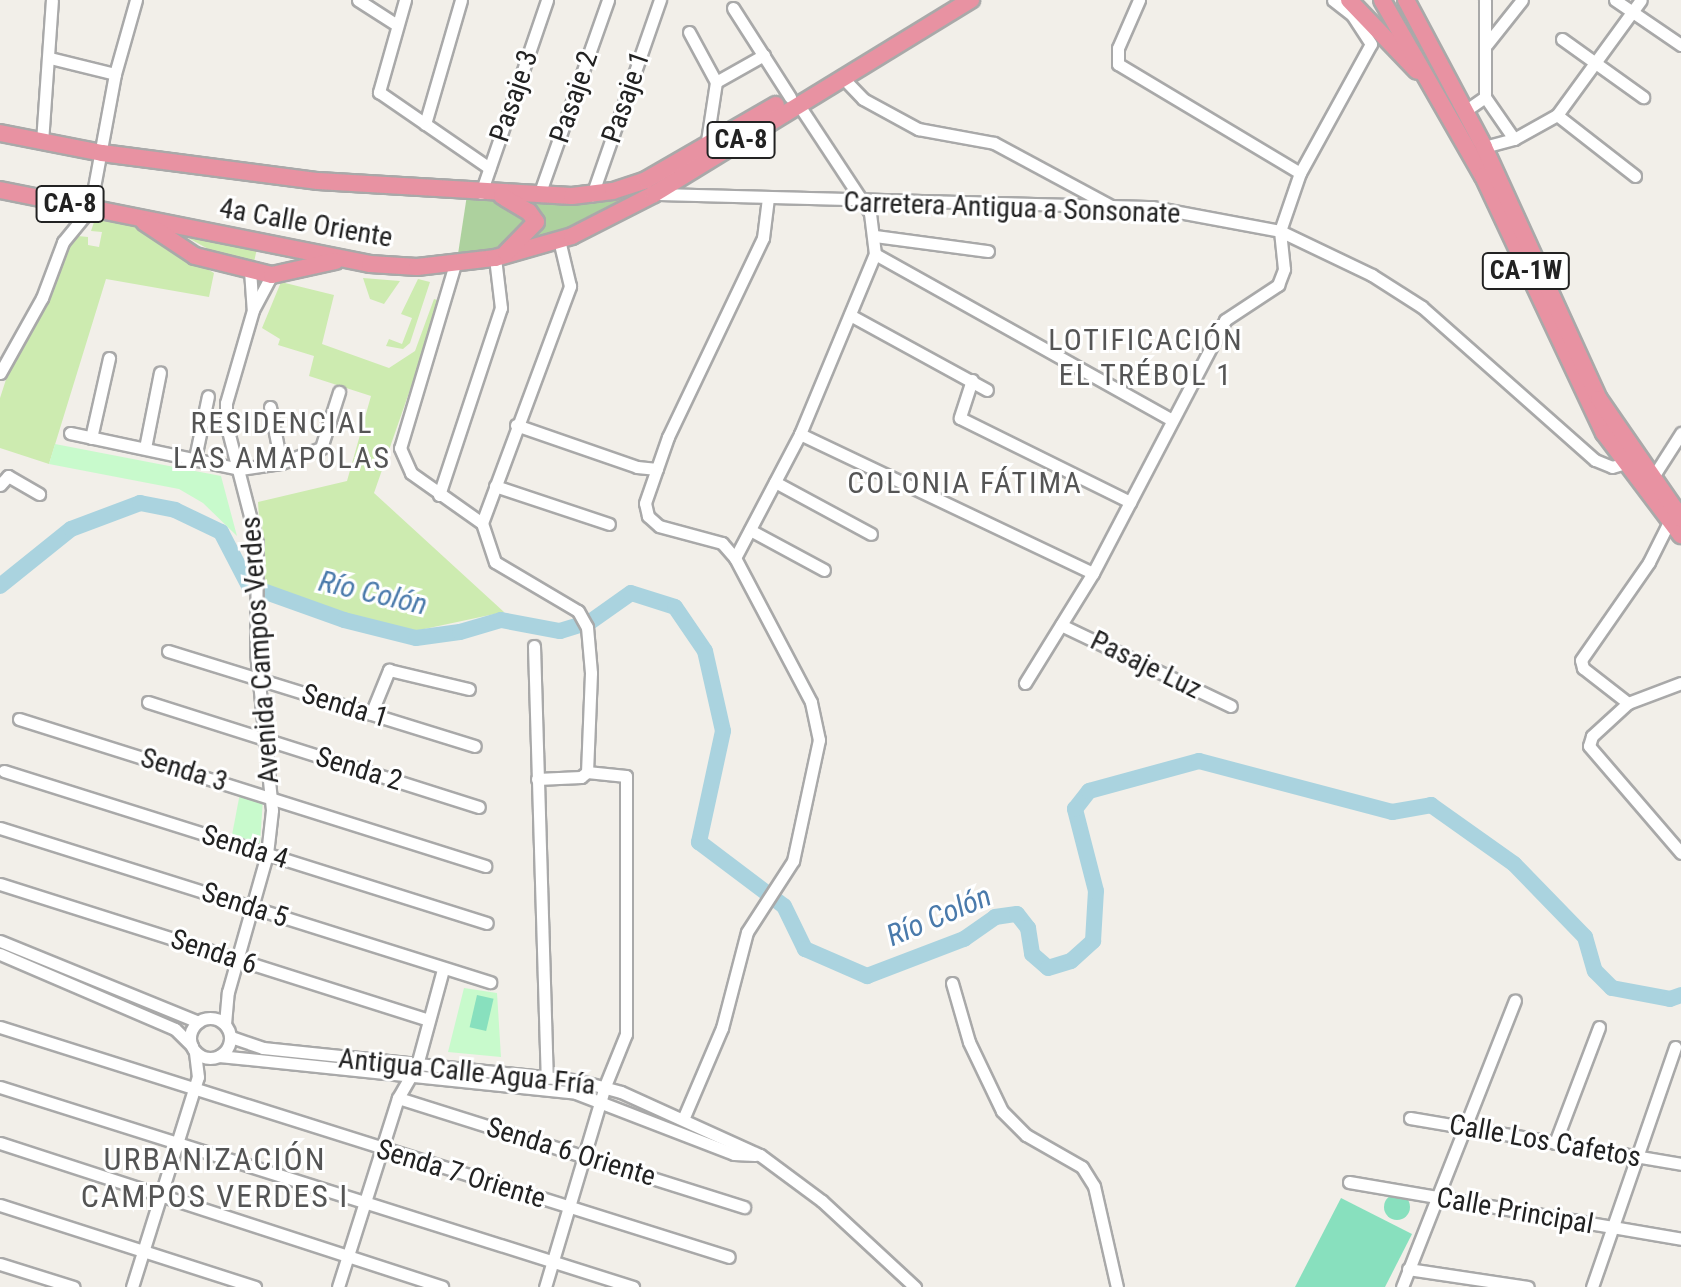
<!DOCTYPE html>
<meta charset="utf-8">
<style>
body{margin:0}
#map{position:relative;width:1681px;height:1287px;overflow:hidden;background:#f2efe9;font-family:"Roboto Condensed",sans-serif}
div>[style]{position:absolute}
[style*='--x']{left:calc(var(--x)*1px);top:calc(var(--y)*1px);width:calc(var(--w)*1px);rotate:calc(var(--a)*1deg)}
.grass>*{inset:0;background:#cdebb0}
.forest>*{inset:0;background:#add19e}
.park>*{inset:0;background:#c8facc}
.pitch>*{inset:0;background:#88e0be;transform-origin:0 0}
.round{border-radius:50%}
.river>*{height:16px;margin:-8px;padding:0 8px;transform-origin:8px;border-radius:8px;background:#aad3df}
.roads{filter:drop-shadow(2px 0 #a9a9a9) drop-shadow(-2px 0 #a9a9a9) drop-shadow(0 2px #a9a9a9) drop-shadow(0 -2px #a9a9a9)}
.minor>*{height:11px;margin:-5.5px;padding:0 5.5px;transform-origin:5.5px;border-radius:5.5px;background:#fff}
.minor>.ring{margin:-5.5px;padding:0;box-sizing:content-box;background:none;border:11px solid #fff;border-radius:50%}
.highway>*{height:16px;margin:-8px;padding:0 8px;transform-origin:8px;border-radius:8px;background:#e892a2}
span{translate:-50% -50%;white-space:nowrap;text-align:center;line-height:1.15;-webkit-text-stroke:6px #fff;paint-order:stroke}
.shield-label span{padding:2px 6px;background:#fff;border:2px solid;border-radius:6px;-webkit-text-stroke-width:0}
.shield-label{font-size:26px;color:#222;font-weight:700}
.street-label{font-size:28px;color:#222}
.neighbourhood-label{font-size:30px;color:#555;letter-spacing:2px}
.water-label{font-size:30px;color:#4a7aab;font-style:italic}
.quarter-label{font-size:32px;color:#555;letter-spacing:2px}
</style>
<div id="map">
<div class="grass">
<i style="clip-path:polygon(95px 219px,135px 227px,214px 273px,209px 297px,106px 279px,49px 464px,0 448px,0 398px,13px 358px,67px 247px,78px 236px,88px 237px,88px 245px,99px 247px,102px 232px,91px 231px)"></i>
<i style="clip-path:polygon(181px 234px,258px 244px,254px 262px,221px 256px)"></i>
<i style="clip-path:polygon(363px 278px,400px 281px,384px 304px,370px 299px)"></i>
<i style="clip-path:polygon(418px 279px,430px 282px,410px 343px,403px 349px,386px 346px,389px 339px,402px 344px,412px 318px,401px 314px)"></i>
<i style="clip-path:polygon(281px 282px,334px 295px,322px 344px,389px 368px,415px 351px,434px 299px,441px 301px,374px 493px,504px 612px,415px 631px,346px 616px,263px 584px,258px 502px,347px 481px,371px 396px,309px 376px,314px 356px,278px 345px,280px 339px,262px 328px)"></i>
</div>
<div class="forest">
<i style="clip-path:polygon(630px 194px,632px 198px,576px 227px,525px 240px,534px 233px,521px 198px)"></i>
<i style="clip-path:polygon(467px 195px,494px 195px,526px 217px,526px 223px,495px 249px,458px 254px)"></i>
</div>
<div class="park">
<i style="clip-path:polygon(55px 444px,221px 476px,237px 536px,203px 503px,179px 489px,49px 464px)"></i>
<i style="clip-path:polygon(240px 793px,263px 799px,260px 843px,232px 835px)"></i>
<i style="clip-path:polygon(464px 988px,497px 993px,501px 1057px,448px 1052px)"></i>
</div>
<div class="pitch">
<i style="left:477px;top:995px;width:17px;height:33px;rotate:13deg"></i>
<i class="round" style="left:1384px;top:1194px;width:26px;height:26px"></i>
<i style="clip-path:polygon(1341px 1198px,1412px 1234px,1385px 1287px,1295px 1287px)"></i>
</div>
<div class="river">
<i style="--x:0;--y:586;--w:91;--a:-38.8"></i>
<i style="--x:71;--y:529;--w:74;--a:-20.6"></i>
<i style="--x:140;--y:503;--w:36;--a:11"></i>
<i style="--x:175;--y:510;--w:51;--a:25.6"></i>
<i style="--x:221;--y:532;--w:61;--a:62.6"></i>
<i style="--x:249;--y:586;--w:101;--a:19.7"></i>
<i style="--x:344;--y:620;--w:74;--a:14"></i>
<i style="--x:416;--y:638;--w:44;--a:-7.8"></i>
<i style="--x:460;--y:632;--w:43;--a:-16.3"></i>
<i style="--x:501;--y:620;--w:60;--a:10.6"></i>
<i style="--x:560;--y:631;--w:31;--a:-17"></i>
<i style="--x:590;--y:622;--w:50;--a:-35.3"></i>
<i style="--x:631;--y:593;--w:46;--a:17.7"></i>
<i style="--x:675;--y:607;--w:53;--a:55.7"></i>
<i style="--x:705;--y:651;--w:82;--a:77.3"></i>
<i style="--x:723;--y:731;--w:114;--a:102.2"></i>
<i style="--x:699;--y:842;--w:106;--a:37"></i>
<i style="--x:784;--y:906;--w:48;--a:64"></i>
<i style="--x:805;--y:949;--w:68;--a:23.5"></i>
<i style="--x:867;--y:976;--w:104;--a:-20.9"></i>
<i style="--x:964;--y:939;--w:38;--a:-35"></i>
<i style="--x:995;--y:917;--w:22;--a:-8"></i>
<i style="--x:1017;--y:914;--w:18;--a:52"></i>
<i style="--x:1028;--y:928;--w:26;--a:81"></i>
<i style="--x:1032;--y:954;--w:21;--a:41"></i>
<i style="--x:1048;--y:968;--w:24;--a:-17"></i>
<i style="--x:1071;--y:961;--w:30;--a:-42"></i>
<i style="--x:1093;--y:941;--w:50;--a:-86.6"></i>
<i style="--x:1096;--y:891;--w:85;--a:-104.4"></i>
<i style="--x:1075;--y:809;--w:23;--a:-52"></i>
<i style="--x:1089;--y:791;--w:114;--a:-15.3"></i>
<i style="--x:1199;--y:761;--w:200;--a:14.8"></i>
<i style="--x:1392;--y:812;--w:40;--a:-10"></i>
<i style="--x:1431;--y:805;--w:102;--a:35.4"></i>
<i style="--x:1514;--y:864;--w:102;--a:45.8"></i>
<i style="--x:1585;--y:937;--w:35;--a:74"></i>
<i style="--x:1595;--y:971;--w:24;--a:45"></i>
<i style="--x:1612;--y:988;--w:59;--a:10.7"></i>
<i style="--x:1670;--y:999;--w:12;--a:-20"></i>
</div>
<div class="roads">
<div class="minor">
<i style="--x:358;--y:0;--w:46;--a:32.7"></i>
<i style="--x:405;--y:0;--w:96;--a:105.8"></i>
<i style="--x:379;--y:92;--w:134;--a:34.6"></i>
<i style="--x:1139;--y:0;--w:52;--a:113.6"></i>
<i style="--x:1118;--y:48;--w:16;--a:90"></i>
<i style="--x:1118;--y:64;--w:212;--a:30.9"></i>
<i style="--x:1615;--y:0;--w:80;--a:34.3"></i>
<i style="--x:733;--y:8;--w:106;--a:57.4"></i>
<i style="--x:689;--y:32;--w:57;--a:61.6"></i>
<i style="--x:716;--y:82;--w:66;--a:98.7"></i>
<i style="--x:1562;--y:39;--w:100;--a:35.6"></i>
<i style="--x:1487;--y:44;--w:56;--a:-51.5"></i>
<i style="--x:50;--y:58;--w:67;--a:13.8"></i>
<i style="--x:842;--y:77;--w:30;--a:46"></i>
<i style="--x:863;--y:99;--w:63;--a:28.6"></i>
<i style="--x:918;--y:129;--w:77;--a:10.4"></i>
<i style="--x:994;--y:143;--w:133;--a:28.3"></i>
<i style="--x:716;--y:82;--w:55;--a:-29.4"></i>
<i style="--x:1485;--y:97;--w:51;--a:55.4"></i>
<i style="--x:1465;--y:111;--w:24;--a:-35"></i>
<i style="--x:1485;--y:97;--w:97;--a:-90"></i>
<i style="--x:1557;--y:115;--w:99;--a:38"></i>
<i style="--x:425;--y:124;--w:129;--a:-73.8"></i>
<i style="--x:42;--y:142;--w:142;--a:-86"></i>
<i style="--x:1484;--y:147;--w:31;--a:-15"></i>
<i style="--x:1514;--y:139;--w:49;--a:-29.2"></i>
<i style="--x:1557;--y:115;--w:142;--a:-53.9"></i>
<i style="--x:481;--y:193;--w:204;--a:-71.1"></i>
<i style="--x:655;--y:194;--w:497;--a:1.5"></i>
<i style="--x:1152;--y:207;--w:130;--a:10.6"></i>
<i style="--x:1280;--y:231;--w:102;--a:25.6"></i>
<i style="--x:1372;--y:275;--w:59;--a:32.6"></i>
<i style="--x:1422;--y:307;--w:231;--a:41.5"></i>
<i style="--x:1595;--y:460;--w:18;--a:22"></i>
<i style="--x:1612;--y:467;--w:14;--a:-17"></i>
<i style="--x:539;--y:195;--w:207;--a:-70.5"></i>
<i style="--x:592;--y:195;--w:207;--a:-70.8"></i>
<i style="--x:875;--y:236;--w:114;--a:7.6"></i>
<i style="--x:875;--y:254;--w:340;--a:29.2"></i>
<i style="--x:455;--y:264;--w:192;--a:106.6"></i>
<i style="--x:400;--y:448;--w:27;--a:66"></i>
<i style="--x:411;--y:473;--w:87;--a:35.2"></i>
<i style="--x:482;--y:523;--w:253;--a:-69.6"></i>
<i style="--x:570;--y:286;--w:47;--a:-103.4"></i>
<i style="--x:250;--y:270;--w:39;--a:86"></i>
<i style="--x:850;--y:315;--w:156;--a:28.7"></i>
<i style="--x:0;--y:373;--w:86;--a:-60.8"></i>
<i style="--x:42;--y:298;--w:60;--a:-69.4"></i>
<i style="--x:63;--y:242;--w:43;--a:-50.7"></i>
<i style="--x:90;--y:209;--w:137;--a:-79.5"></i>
<i style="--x:115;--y:74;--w:77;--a:-74.2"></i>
<i style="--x:972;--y:380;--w:40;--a:108"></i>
<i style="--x:960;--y:418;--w:190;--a:26.3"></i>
<i style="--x:270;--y:407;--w:57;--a:78.9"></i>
<i style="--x:516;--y:425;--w:128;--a:19.1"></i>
<i style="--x:637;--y:467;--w:20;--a:6"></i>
<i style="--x:70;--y:433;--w:174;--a:12"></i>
<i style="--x:240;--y:469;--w:41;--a:-8.3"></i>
<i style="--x:281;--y:463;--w:43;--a:-20.6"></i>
<i style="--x:321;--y:448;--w:59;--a:-72.2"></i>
<i style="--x:800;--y:434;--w:324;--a:25.4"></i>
<i style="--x:91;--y:438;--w:82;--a:-77.3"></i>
<i style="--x:145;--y:448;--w:77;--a:-78.8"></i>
<i style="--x:195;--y:458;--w:63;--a:-78.2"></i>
<i style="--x:1651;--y:480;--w:56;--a:-57.4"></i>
<i style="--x:775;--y:482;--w:109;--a:28.4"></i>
<i style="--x:0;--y:485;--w:12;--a:-48"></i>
<i style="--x:8;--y:476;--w:36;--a:30"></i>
<i style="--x:495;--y:486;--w:120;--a:18.4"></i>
<i style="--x:439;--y:495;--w:197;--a:-71.7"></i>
<i style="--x:501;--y:308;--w:50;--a:-96.8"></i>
<i style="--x:482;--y:523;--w:41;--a:71.6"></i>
<i style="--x:495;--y:562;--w:96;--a:30.6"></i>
<i style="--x:578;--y:611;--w:18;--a:61"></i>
<i style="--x:587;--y:627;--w:46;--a:85"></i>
<i style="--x:591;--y:673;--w:99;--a:92.3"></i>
<i style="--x:750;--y:530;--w:84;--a:28.4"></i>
<i style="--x:735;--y:558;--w:140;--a:-62.3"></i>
<i style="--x:800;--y:434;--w:195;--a:-67.4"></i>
<i style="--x:875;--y:254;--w:41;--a:-97"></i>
<i style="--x:870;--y:213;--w:131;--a:-123.4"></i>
<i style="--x:1061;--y:625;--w:188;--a:25.5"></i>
<i style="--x:534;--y:646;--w:432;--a:88.3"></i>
<i style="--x:168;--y:651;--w:321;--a:17.2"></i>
<i style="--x:1025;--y:683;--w:129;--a:-58.3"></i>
<i style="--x:1093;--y:573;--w:285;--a:-62.4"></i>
<i style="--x:1225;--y:320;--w:64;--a:-33.4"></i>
<i style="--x:1278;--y:285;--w:17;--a:-69"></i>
<i style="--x:1284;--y:269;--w:38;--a:-96"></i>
<i style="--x:1280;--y:231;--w:61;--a:-71"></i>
<i style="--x:1300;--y:173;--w:147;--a:-61.2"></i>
<i style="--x:1371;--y:44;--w:35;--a:-123"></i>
<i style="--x:1352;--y:15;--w:24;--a:-142"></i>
<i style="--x:1681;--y:683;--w:57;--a:159.3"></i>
<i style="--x:1628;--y:703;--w:49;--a:137.5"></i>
<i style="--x:1592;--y:736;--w:10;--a:107"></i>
<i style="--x:1589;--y:746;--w:141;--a:49.3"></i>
<i style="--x:148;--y:702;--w:347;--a:17.6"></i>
<i style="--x:1628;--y:703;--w:57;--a:-142.1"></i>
<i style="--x:1583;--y:668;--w:8;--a:-104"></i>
<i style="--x:1581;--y:660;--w:119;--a:-55.2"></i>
<i style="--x:1649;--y:562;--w:45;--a:-63.4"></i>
<i style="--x:371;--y:714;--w:48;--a:-67.8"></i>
<i style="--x:389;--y:670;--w:82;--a:13.4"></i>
<i style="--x:19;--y:719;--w:489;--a:17.5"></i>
<i style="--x:4;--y:771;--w:506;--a:17.47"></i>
<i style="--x:537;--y:779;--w:44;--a:-2.6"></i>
<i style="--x:581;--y:777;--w:8;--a:-40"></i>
<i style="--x:587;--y:772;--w:39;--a:6"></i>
<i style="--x:626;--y:776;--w:258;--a:90"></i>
<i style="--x:626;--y:1034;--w:56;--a:112"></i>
<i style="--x:605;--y:1086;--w:210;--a:106.6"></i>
<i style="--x:0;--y:828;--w:514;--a:17.45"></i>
<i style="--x:0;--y:884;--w:449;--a:17.6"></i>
<i style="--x:0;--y:941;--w:214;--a:22.2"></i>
<i style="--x:0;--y:954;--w:190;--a:23.2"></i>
<i style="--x:175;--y:1029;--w:24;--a:45"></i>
<i style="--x:952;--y:983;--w:61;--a:73.9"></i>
<i style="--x:969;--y:1042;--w:76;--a:64.4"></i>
<i style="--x:1002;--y:1111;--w:34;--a:45"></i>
<i style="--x:1026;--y:1135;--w:64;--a:29.7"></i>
<i style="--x:1082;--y:1167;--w:22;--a:58"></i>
<i style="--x:1094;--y:1186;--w:104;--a:77.2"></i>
<i class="ring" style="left:190px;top:1018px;width:29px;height:29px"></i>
<i style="--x:225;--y:1024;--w:32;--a:-85"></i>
<i style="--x:228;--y:992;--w:143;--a:-74.2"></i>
<i style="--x:267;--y:854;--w:44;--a:-83.5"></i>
<i style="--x:272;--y:810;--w:158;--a:-95.8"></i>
<i style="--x:256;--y:653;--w:110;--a:-89.5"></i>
<i style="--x:257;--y:543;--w:124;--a:-104.5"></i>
<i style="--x:226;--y:423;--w:20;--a:-90"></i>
<i style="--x:226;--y:403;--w:97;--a:-73.8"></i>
<i style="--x:253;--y:310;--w:40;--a:-62"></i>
<i style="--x:0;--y:1027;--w:764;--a:17.51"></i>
<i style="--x:231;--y:1037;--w:34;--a:19"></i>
<i style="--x:263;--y:1048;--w:319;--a:5.9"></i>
<i style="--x:580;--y:1081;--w:42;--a:15"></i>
<i style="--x:621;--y:1092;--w:153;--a:24.4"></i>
<i style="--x:760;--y:1155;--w:77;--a:36.6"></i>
<i style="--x:822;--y:1201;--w:127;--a:42.8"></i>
<i style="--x:219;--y:1056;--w:359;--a:5.9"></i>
<i style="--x:576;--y:1093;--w:169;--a:21.1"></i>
<i style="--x:734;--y:1154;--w:21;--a:3"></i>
<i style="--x:0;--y:1087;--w:664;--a:17.53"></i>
<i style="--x:398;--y:1098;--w:363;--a:17.5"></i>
<i style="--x:684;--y:1117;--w:97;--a:-66.9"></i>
<i style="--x:722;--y:1028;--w:99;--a:-75.4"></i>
<i style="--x:747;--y:932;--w:85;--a:-57.1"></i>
<i style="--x:793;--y:861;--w:124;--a:-77.9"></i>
<i style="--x:819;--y:740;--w:39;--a:-102"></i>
<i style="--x:811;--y:702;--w:163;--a:-117.8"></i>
<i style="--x:735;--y:558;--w:20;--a:-131"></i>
<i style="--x:722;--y:543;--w:65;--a:-164.9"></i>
<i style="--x:659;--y:526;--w:15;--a:-138"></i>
<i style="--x:648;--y:516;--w:13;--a:-103"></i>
<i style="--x:645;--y:503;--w:70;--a:-70.8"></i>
<i style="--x:668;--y:437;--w:221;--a:-64.5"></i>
<i style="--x:763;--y:238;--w:40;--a:-82.9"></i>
<i style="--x:1410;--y:1118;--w:275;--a:9.6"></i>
<i style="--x:0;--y:1143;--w:465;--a:18"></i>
<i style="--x:1555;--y:1143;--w:124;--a:-69.2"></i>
<i style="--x:1349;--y:1182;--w:337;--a:9.7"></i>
<i style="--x:0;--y:1205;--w:268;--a:17.8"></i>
<i style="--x:0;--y:1264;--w:77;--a:17.3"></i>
<i style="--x:1408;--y:1269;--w:121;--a:8.5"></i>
<i style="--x:132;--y:1287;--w:220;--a:-72.6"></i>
<i style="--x:198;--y:1077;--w:26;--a:-97"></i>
<i style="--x:338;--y:1287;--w:198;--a:-72.4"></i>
<i style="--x:398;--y:1098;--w:38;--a:-60"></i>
<i style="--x:417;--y:1065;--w:99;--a:-74.8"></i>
<i style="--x:1402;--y:1287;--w:308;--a:-68.5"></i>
<i style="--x:1592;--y:1287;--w:254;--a:-70.9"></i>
</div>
<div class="highway">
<i style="--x:1349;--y:0;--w:98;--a:46.2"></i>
<i style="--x:1382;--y:0;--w:203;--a:60.2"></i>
<i style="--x:1483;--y:176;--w:284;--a:64.8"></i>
<i style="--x:1604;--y:433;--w:128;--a:53"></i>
<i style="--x:1406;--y:0;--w:166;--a:62"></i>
<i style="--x:1484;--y:147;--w:277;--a:65.5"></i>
<i style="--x:1599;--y:399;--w:145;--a:55.4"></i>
<i style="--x:0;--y:133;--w:104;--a:11.1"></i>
<i style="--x:102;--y:153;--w:218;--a:7.4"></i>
<i style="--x:318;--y:181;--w:254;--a:3.4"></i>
<i style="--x:572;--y:196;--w:41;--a:-7"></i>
<i style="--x:613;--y:191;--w:35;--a:-18"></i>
<i style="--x:646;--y:180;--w:150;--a:-30"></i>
<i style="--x:0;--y:190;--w:377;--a:11.3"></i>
<i style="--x:370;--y:264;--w:47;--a:3.7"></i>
<i style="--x:417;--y:267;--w:79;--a:-6.6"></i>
<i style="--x:495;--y:258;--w:80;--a:-15.9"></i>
<i style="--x:572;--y:236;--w:92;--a:-27.1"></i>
<i style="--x:654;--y:194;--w:372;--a:-31.5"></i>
<i style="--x:502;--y:196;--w:31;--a:31"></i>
<i style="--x:529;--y:212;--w:12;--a:55"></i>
<i style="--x:536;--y:222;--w:43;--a:134.1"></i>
<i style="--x:144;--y:222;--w:61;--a:33.7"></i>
<i style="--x:195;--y:256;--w:79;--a:13.9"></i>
<i style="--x:272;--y:275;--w:65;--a:-12.5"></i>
</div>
</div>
<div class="shield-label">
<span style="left:741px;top:140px">CA-8</span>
<span style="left:70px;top:204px">CA-8</span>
<span style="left:1526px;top:271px">CA-1W</span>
</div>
<div class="street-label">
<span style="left:514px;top:96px;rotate:-71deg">Pasaje 3</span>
<span style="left:574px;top:97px;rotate:-71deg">Pasaje 2</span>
<span style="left:626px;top:97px;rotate:-71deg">Pasaje 1</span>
<span style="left:1012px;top:208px;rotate:2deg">Carretera Antigua a Sonsonate</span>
<span style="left:306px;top:223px;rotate:10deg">4a Calle Oriente</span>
<span style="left:260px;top:650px;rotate:-94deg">Avenida Campos Verdes</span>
<span style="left:1146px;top:665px;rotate:26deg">Pasaje Luz</span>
<span style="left:345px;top:706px;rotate:17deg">Senda 1</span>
<span style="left:359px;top:769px;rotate:17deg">Senda 2</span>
<span style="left:184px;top:770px;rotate:17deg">Senda 3</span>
<span style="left:245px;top:847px;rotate:17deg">Senda 4</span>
<span style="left:245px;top:905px;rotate:18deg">Senda 5</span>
<span style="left:214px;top:952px;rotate:18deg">Senda 6</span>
<span style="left:467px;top:1072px;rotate:6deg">Antigua Calle Agua Fría</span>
<span style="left:1545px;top:1141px;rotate:10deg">Calle Los Cafetos</span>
<span style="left:571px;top:1152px;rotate:17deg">Senda 6 Oriente</span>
<span style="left:461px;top:1174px;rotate:17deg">Senda 7 Oriente</span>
<span style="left:1515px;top:1211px;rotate:10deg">Calle Principal</span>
</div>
<div class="neighbourhood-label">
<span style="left:1146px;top:357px">LOTIFICACIÓN<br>EL TRÉBOL 1</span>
<span style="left:282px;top:440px">RESIDENCIAL<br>LAS AMAPOLAS</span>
<span style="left:965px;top:483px">COLONIA FÁTIMA</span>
</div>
<div class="water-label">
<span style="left:373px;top:593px;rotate:13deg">Río Colón</span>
<span style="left:939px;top:916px;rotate:-23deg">Río Colón</span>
</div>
<div class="quarter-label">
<span style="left:215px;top:1178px">URBANIZACIÓN<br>CAMPOS VERDES I</span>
</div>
</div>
